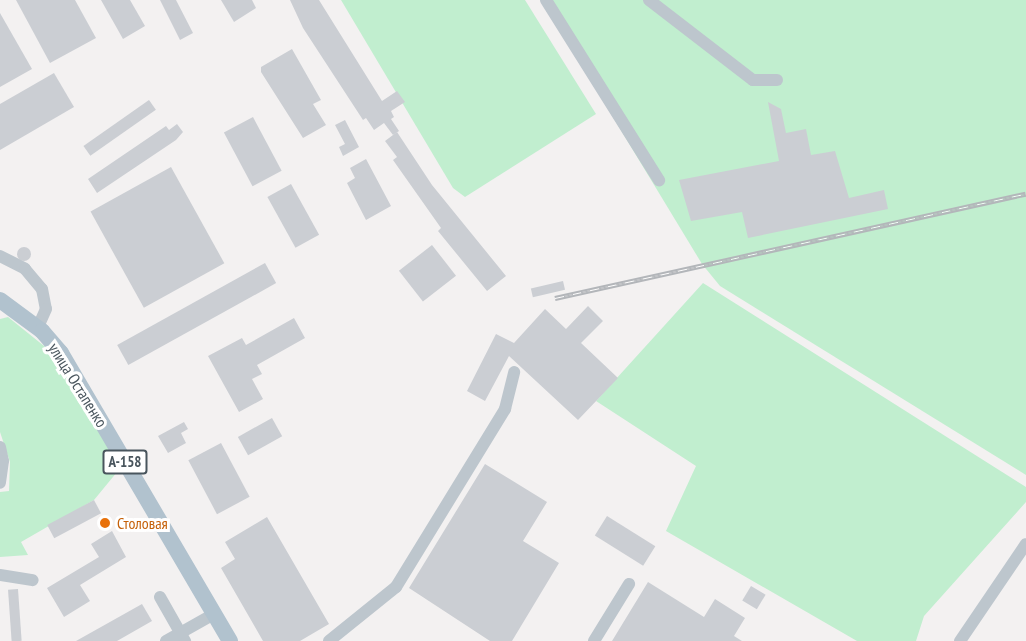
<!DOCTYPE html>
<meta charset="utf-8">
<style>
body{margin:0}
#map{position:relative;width:1026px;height:641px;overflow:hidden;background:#f3f1f1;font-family:"PT Sans Narrow",sans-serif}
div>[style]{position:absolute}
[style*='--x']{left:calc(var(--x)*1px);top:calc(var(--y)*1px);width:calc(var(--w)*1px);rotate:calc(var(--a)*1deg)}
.green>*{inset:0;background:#c1eecf}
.building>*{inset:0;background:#cbced3;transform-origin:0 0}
.round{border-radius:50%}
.minor>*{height:12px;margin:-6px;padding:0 6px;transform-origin:6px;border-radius:6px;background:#bdc6cd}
.major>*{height:16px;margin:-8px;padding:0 8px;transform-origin:8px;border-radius:8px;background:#b1c2ce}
.rail>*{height:5px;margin-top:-2.5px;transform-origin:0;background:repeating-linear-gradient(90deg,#fff 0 9px,#b3b6ba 0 18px);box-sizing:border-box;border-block:2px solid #b3b6ba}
.dots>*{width:16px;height:16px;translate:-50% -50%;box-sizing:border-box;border:3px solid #fff;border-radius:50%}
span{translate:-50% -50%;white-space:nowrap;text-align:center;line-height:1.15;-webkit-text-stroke:6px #fff;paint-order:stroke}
.shield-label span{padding:2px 4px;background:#fff;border:2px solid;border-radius:4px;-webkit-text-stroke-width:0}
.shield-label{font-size:15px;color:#49555d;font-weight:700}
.street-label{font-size:16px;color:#49555d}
.food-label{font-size:16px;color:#c56008}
.left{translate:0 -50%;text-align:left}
</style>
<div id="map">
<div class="green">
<i style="clip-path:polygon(341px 0,525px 0,596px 114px,465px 197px,453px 188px)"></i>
<i style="clip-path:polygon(542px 0,1026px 0,1026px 475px,720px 286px,702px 264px)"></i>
<i style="clip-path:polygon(703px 283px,1026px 487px,1026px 502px,924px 616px,916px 641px,857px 641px,666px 531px,696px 466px,596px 401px)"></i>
<i style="clip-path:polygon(8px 317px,59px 358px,122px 466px,94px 500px,21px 542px,28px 555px,0 557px,0 492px,9px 491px,10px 462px,0 432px,0 319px)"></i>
</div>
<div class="building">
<i style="clip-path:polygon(16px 0,75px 0,96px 38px,50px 63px)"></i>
<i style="clip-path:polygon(101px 0,130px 0,145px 26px,123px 39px)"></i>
<i style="clip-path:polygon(160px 0,176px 0,193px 33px,180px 40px)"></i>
<i style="clip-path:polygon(221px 0,252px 0,256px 8px,234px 22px)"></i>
<i style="clip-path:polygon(290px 0,319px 0,382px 101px,397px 91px,405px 102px,391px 111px,394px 117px,391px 119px,399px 131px,393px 135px,384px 123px,374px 130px,366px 118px,363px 120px,303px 28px)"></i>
<i style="clip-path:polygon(0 13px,32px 69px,0 87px)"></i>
<i style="clip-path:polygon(292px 49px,321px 100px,313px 104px,326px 125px,303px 138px,261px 72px,261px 67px)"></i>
<i style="clip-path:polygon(54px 73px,74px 107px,0 150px,0 104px)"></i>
<i style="left:149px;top:100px;width:12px;height:80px;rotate:55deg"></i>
<i style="clip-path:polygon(768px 102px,781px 109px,786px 133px,806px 129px,811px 155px,835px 151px,849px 198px,884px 190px,888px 209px,748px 238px,742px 212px,691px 221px,679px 180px,779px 161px)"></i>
<i style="left:253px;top:117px;width:61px;height:33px;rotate:62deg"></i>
<i style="clip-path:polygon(345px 120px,359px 147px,343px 156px,339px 147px,345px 144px,335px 125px)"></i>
<i style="clip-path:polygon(177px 124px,183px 132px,176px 140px,97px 193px,88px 179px,166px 126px,169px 130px)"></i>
<i style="clip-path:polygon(397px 132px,432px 185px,506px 276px,487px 291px,438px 231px,441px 228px,393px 160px,397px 157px,385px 141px)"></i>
<i style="clip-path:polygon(366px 159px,391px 206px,366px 220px,347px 183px,355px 178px,350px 168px)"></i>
<i style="left:171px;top:167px;width:110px;height:92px;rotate:61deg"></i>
<i style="left:291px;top:184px;width:58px;height:27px;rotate:61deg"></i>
<i style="left:432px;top:245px;width:39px;height:42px;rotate:52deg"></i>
<i class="round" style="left:17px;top:247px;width:14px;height:14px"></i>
<i style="left:265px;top:263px;width:23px;height:169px;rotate:61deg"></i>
<i style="left:563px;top:281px;width:9px;height:33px;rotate:77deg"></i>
<i style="clip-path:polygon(588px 306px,603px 321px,581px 343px,618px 378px,578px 420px,509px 356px,485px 401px,467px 391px,496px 334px,514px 343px,545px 309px,566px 329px)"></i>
<i style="clip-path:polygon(294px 318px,305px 338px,257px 365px,262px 374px,252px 379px,263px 399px,239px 412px,208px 356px,242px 338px,246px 345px)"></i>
<i style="left:272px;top:418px;width:21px;height:39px;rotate:61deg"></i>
<i style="clip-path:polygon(184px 422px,188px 429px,181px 433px,186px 443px,168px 453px,158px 436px)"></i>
<i style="left:221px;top:443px;width:61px;height:37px;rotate:62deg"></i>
<i style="clip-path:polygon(485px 464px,547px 502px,523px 541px,559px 563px,512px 641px,490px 641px,409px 588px)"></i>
<i style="left:94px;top:500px;width:15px;height:53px;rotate:62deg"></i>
<i style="left:607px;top:516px;width:57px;height:23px;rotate:32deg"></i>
<i style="clip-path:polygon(267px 517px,329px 624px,300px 641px,263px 641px,221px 568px,235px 559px,225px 542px)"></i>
<i style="clip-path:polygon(112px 531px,126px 557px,80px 585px,90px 601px,64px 617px,47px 588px,99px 557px,91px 544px)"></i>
<i style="clip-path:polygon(648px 582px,704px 617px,715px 599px,745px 618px,734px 636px,742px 641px,612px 641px)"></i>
<i style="left:751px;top:586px;width:17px;height:17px;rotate:31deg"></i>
<i style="left:18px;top:589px;width:52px;height:10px;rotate:86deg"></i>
<i style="clip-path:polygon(142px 604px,152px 621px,117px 641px,76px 641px)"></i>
</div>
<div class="minor">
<i style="--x:546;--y:0;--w:213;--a:57.9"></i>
<i style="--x:649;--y:0;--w:131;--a:37.6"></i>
<i style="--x:753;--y:80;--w:24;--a:0"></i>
<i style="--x:0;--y:256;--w:28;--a:27"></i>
<i style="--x:25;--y:269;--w:26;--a:50"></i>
<i style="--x:42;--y:289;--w:20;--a:79"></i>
<i style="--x:46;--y:309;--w:20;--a:114"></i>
<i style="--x:0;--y:447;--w:14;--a:78"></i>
<i style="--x:3;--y:461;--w:22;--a:98"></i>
<i style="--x:0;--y:575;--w:33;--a:9"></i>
<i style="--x:160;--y:597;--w:51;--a:60.4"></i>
<i style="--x:166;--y:641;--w:55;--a:-29.4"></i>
<i style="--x:329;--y:641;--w:86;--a:-38.9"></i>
<i style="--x:396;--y:587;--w:209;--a:-58.5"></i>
<i style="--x:505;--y:409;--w:38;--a:-76"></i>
<i style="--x:594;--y:641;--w:67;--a:-58.4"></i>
<i style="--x:960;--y:641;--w:117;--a:-55.8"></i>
</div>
<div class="major">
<i style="--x:0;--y:300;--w:52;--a:36.4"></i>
<i style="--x:42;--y:331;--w:29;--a:49"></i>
<i style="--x:61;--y:353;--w:334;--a:59.6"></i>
</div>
<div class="rail">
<i style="--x:555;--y:298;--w:482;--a:-12.5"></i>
</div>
<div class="dots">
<i style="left:105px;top:523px;background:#e8710a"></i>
</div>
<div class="shield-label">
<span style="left:125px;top:462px">А-158</span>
</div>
<div class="street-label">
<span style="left:78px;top:385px;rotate:58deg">улица Остапенко</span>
</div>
<div class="food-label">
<span class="left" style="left:117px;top:523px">Столовая</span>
</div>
</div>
